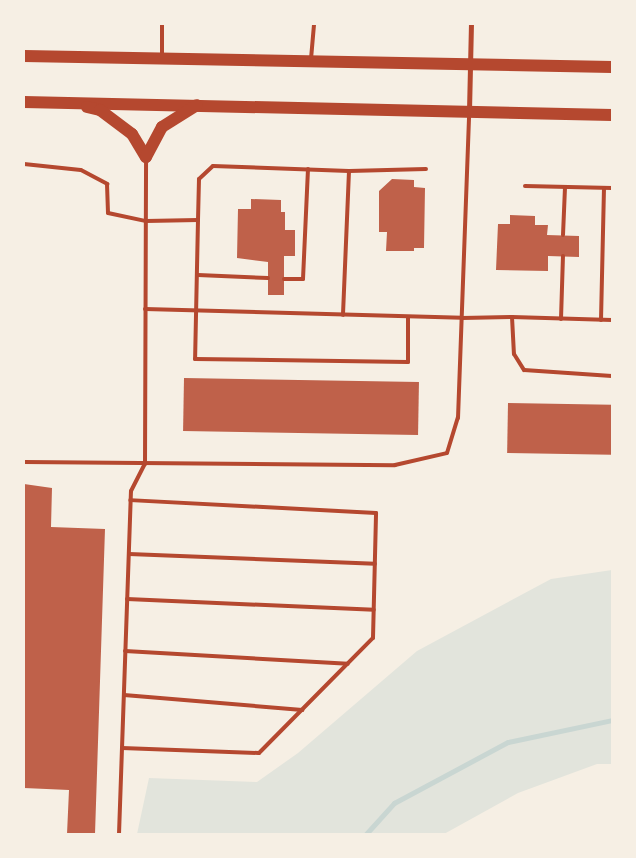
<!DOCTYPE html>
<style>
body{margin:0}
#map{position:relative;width:636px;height:858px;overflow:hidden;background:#f6efe4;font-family:Lato,sans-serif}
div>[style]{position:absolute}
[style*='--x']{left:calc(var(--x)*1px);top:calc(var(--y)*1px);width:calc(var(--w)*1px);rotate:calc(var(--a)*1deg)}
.green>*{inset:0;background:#e2e4dc}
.stream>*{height:5px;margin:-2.5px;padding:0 2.5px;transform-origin:2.5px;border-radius:2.5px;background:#c9d6d2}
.building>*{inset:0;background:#bf614a;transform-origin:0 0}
.service>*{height:4px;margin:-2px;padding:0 2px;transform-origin:2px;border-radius:2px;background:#b5482f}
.minor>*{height:5px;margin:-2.5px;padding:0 2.5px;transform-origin:2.5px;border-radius:2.5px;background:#b5482f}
.primary>*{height:12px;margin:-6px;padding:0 6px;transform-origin:6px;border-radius:6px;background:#b5482f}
span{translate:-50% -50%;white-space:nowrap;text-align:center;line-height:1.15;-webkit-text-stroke:5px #f6efe4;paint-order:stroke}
.frame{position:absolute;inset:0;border:25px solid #f6efe4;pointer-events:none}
</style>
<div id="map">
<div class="green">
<i style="clip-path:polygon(612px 570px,612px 764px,597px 764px,518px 793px,444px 834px,137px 834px,149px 778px,257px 782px,298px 753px,417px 651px,551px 579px)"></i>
</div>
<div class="stream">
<i style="--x:366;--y:834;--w:42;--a:-47.9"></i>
<i style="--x:394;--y:803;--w:129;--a:-28.2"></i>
<i style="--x:508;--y:742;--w:106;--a:-11.9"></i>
</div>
<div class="building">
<i style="clip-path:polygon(392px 179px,414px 180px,414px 187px,425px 188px,424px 248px,414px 248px,414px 251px,386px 251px,387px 232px,379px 232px,379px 191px)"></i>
<i style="clip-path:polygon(251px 199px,281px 200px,281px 212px,285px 212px,285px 230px,295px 230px,295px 256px,284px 256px,284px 295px,268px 295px,268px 262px,237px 258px,238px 209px,251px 209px)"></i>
<i style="clip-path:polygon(510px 215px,535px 216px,535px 225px,548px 225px,547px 235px,579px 236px,579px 257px,548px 256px,548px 271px,496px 270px,498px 224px,510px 224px)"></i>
<i style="left:184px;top:378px;width:235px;height:53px;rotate:1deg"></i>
<i style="left:508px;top:403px;width:104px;height:50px;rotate:1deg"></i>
<i style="clip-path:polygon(24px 484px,52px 488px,51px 527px,105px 529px,95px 834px,67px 834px,69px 790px,24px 788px)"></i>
</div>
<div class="service">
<i style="--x:162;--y:56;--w:32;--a:-90"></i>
<i style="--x:311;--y:59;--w:35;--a:-85"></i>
<i style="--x:24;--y:164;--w:57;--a:6"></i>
<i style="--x:81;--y:170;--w:30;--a:28"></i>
<i style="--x:107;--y:184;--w:29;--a:88"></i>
<i style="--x:108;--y:213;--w:39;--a:12"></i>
<i style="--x:146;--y:221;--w:52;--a:-1.1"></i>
<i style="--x:198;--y:220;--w:41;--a:-88.6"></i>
<i style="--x:199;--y:179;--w:19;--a:-43"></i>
<i style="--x:213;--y:166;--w:136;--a:2.1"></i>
<i style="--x:349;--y:171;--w:144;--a:92.4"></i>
<i style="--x:349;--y:171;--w:77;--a:-1.5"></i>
<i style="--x:525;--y:186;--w:87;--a:1.3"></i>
<i style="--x:198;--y:220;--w:139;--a:91.2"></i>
<i style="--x:195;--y:359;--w:213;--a:0.8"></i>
<i style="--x:408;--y:362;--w:45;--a:-90"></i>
<i style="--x:563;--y:235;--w:48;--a:-87.6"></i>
<i style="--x:198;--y:275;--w:70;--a:2.5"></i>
<i style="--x:284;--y:279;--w:19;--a:0"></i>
<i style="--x:303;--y:279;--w:110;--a:-87.4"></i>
<i style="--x:145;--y:309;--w:317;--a:1.6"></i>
<i style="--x:462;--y:318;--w:50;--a:-1.1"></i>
<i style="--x:561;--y:319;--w:63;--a:-88.2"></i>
<i style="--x:601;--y:320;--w:132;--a:-88.7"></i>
<i style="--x:612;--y:320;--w:100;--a:-178.3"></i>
<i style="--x:512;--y:317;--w:37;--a:87"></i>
<i style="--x:514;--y:354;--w:19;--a:58"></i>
<i style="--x:524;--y:370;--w:88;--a:3.9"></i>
<i style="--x:24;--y:462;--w:371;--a:0.5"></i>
<i style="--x:395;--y:465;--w:53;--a:-13"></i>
<i style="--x:447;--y:453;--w:37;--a:-73"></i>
<i style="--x:458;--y:418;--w:304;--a:-87.9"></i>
<i style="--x:129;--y:554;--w:246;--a:2.3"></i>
<i style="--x:127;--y:599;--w:247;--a:2.5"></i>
<i style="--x:125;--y:651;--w:223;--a:3.3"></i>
<i style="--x:124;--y:695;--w:179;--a:4.8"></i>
<i style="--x:122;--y:748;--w:137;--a:2.1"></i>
<i style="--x:259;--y:753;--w:162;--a:-45.3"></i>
<i style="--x:373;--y:638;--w:125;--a:-88.6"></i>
<i style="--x:376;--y:513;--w:246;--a:-177"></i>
<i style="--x:119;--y:834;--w:343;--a:-88"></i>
<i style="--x:131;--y:491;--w:30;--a:-63"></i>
<i style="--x:145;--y:464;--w:304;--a:-89.8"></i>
</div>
<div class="minor">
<i style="--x:469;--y:111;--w:87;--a:-88.7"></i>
</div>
<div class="primary">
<i style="--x:24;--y:56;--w:588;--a:1.07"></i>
<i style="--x:24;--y:102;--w:588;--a:1.27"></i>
<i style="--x:87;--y:107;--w:13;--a:13"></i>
<i style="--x:100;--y:110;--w:40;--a:37"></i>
<i style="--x:132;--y:134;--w:27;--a:59"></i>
<i style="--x:146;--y:157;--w:34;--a:-62"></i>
<i style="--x:162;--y:127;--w:41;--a:-32.2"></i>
</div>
<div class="frame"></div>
</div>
